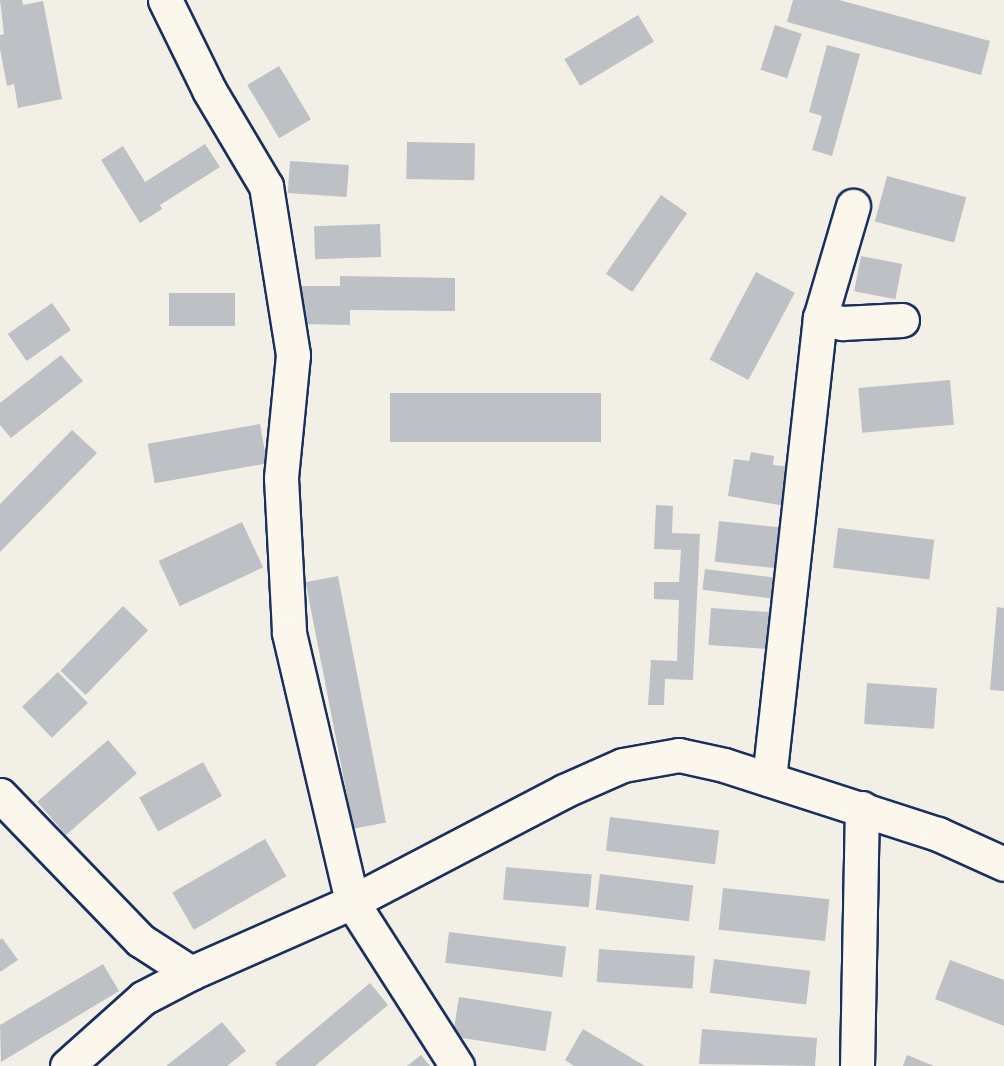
<!DOCTYPE html>
<style>
body{margin:0}
#map{position:relative;width:1004px;height:1066px;overflow:hidden;background:#f2efe6;font-family:"Shantell Sans",sans-serif}
div>[style]{position:absolute}
[style*='--x']{left:calc(var(--x)*1px);top:calc(var(--y)*1px);width:calc(var(--w)*1px);rotate:calc(var(--a)*1deg)}
.building>*{inset:0;background:#bdc0c4;transform-origin:0 0}
.roads{filter:drop-shadow(2px 0 #1b2f5e) drop-shadow(-2px 0 #1b2f5e) drop-shadow(0 2px #1b2f5e) drop-shadow(0 -2px #1b2f5e)}
.minor>*{height:33px;margin:-16.5px;padding:0 16.5px;transform-origin:16.5px;border-radius:16.5px;background:#fbf7ec}
span{translate:-50% -50%;white-space:nowrap;text-align:center;line-height:1.15;-webkit-text-stroke:4.5px #fbf7ec;paint-order:stroke}
</style>
<div id="map">
<div class="building">
<i style="clip-path:polygon(0 0,22px 0,23px 5px,43px 1px,62px 99px,18px 108px,14px 84px,7px 86px,0 49px,0 35px,4px 34px)"></i>
<i style="clip-path:polygon(793px 0,839px 0,990px 41px,981px 75px,787px 22px)"></i>
<i style="left:638px;top:15px;width:31px;height:86px;rotate:59deg"></i>
<i style="left:775px;top:25px;width:28px;height:47px;rotate:18deg"></i>
<i style="clip-path:polygon(827px 45px,860px 54px,832px 156px,812px 150px,822px 116px,809px 112px)"></i>
<i style="left:279px;top:66px;width:62px;height:37px;rotate:59deg"></i>
<i style="left:407px;top:142px;width:68px;height:37px;rotate:1deg"></i>
<i style="clip-path:polygon(205px 144px,220px 167px,160px 205px,162px 209px,140px 223px,101px 160px,123px 146px,145px 182px)"></i>
<i style="left:290px;top:161px;width:59px;height:32px;rotate:4deg"></i>
<i style="left:887px;top:176px;width:82px;height:47px;rotate:15deg"></i>
<i style="left:661px;top:195px;width:32px;height:96px;rotate:35deg"></i>
<i style="left:380px;top:224px;width:33px;height:66px;rotate:88deg"></i>
<i style="left:861px;top:256px;width:42px;height:36px;rotate:11deg"></i>
<i style="left:756px;top:272px;width:44px;height:99px;rotate:28deg"></i>
<i style="clip-path:polygon(340px 276px,455px 278px,455px 311px,350px 310px,350px 325px,298px 324px,299px 286px,340px 286px)"></i>
<i style="left:169px;top:293px;width:66px;height:33px"></i>
<i style="left:52px;top:303px;width:33px;height:54px;rotate:55deg"></i>
<i style="clip-path:polygon(61px 355px,83px 381px,11px 438px,0 425px,0 403px)"></i>
<i style="left:950px;top:380px;width:45px;height:92px;rotate:85deg"></i>
<i style="left:390px;top:393px;width:211px;height:49px"></i>
<i style="left:260px;top:424px;width:40px;height:114px;rotate:80deg"></i>
<i style="clip-path:polygon(72px 430px,97px 453px,0 552px,0 504px)"></i>
<i style="clip-path:polygon(751px 452px,774px 456px,773px 465px,792px 467px,785px 506px,728px 496px,734px 459px,749px 461px)"></i>
<i style="clip-path:polygon(656px 505px,673px 506px,672px 533px,700px 534px,693px 680px,665px 679px,664px 705px,648px 705px,651px 660px,677px 661px,679px 600px,654px 599px,654px 582px,679px 582px,681px 550px,654px 549px)"></i>
<i style="left:719px;top:521px;width:60px;height:41px;rotate:6deg"></i>
<i style="left:242px;top:522px;width:50px;height:92px;rotate:65deg"></i>
<i style="left:838px;top:528px;width:97px;height:40px;rotate:7deg"></i>
<i style="left:705px;top:569px;width:74px;height:21px;rotate:7deg"></i>
<i style="left:338px;top:576px;width:251px;height:33px;rotate:79deg"></i>
<i style="left:123px;top:606px;width:35px;height:90px;rotate:44deg"></i>
<i style="clip-path:polygon(997px 607px,1004px 608px,1004px 691px,990px 690px)"></i>
<i style="left:711px;top:608px;width:59px;height:37px;rotate:4deg"></i>
<i style="left:58px;top:672px;width:43px;height:50px;rotate:46deg"></i>
<i style="left:867px;top:683px;width:70px;height:41px;rotate:4deg"></i>
<i style="left:108px;top:740px;width:44px;height:94px;rotate:49deg"></i>
<i style="left:203px;top:762px;width:39px;height:73px;rotate:61deg"></i>
<i style="left:610px;top:817px;width:110px;height:34px;rotate:7deg"></i>
<i style="left:265px;top:839px;width:43px;height:107px;rotate:60deg"></i>
<i style="left:506px;top:867px;width:86px;height:33px;rotate:5deg"></i>
<i style="left:600px;top:874px;width:94px;height:36px;rotate:7deg"></i>
<i style="left:723px;top:888px;width:107px;height:42px;rotate:6deg"></i>
<i style="left:449px;top:932px;width:118px;height:31px;rotate:7deg"></i>
<i style="clip-path:polygon(2px 938px,18px 960px,0 972px,0 940px)"></i>
<i style="left:599px;top:949px;width:96px;height:33px;rotate:4deg"></i>
<i style="left:714px;top:959px;width:97px;height:34px;rotate:7deg"></i>
<i style="clip-path:polygon(950px 960px,1004px 980px,1004px 1026px,935px 999px)"></i>
<i style="clip-path:polygon(103px 964px,119px 991px,1px 1062px,0 1025px)"></i>
<i style="clip-path:polygon(370px 983px,388px 1005px,315px 1066px,277px 1066px,275px 1063px)"></i>
<i style="left:459px;top:997px;width:94px;height:40px;rotate:9deg"></i>
<i style="clip-path:polygon(222px 1022px,246px 1051px,227px 1066px,166px 1066px)"></i>
<i style="clip-path:polygon(583px 1029px,645px 1066px,574px 1066px,565px 1060px)"></i>
<i style="clip-path:polygon(702px 1029px,817px 1038px,815px 1066px,699px 1064px)"></i>
<i style="clip-path:polygon(421px 1055px,430px 1066px,407px 1066px)"></i>
<i style="clip-path:polygon(907px 1055px,934px 1066px,903px 1066px)"></i>
</div>
<div class="roads">
<div class="minor">
<i style="--x:165;--y:0;--w:100;--a:63.9"></i>
<i style="--x:209;--y:90;--w:112;--a:59.3"></i>
<i style="--x:266;--y:186;--w:171;--a:80.9"></i>
<i style="--x:293;--y:355;--w:124;--a:95.6"></i>
<i style="--x:281;--y:478;--w:155;--a:87"></i>
<i style="--x:289;--y:633;--w:276;--a:76.8"></i>
<i style="--x:352;--y:902;--w:195;--a:57.4"></i>
<i style="--x:820;--y:318;--w:23;--a:13"></i>
<i style="--x:842;--y:323;--w:60;--a:-2.9"></i>
<i style="--x:769;--y:779;--w:464;--a:-83.7"></i>
<i style="--x:820;--y:318;--w:117;--a:-73.6"></i>
<i style="--x:0;--y:795;--w:202;--a:46"></i>
<i style="--x:140;--y:940;--w:61;--a:32.9"></i>
<i style="--x:67;--y:1066;--w:102;--a:-41.8"></i>
<i style="--x:143;--y:998;--w:54;--a:-27.5"></i>
<i style="--x:191;--y:973;--w:176;--a:-23.8"></i>
<i style="--x:352;--y:902;--w:239;--a:-27.6"></i>
<i style="--x:564;--y:791;--w:64;--a:-23.8"></i>
<i style="--x:623;--y:765;--w:57;--a:-10.1"></i>
<i style="--x:679;--y:755;--w:46;--a:12.5"></i>
<i style="--x:724;--y:765;--w:225;--a:17.9"></i>
<i style="--x:938;--y:834;--w:72;--a:24.4"></i>
<i style="--x:857;--y:1066;--w:258;--a:-88.9"></i>
</div>
</div>
</div>
